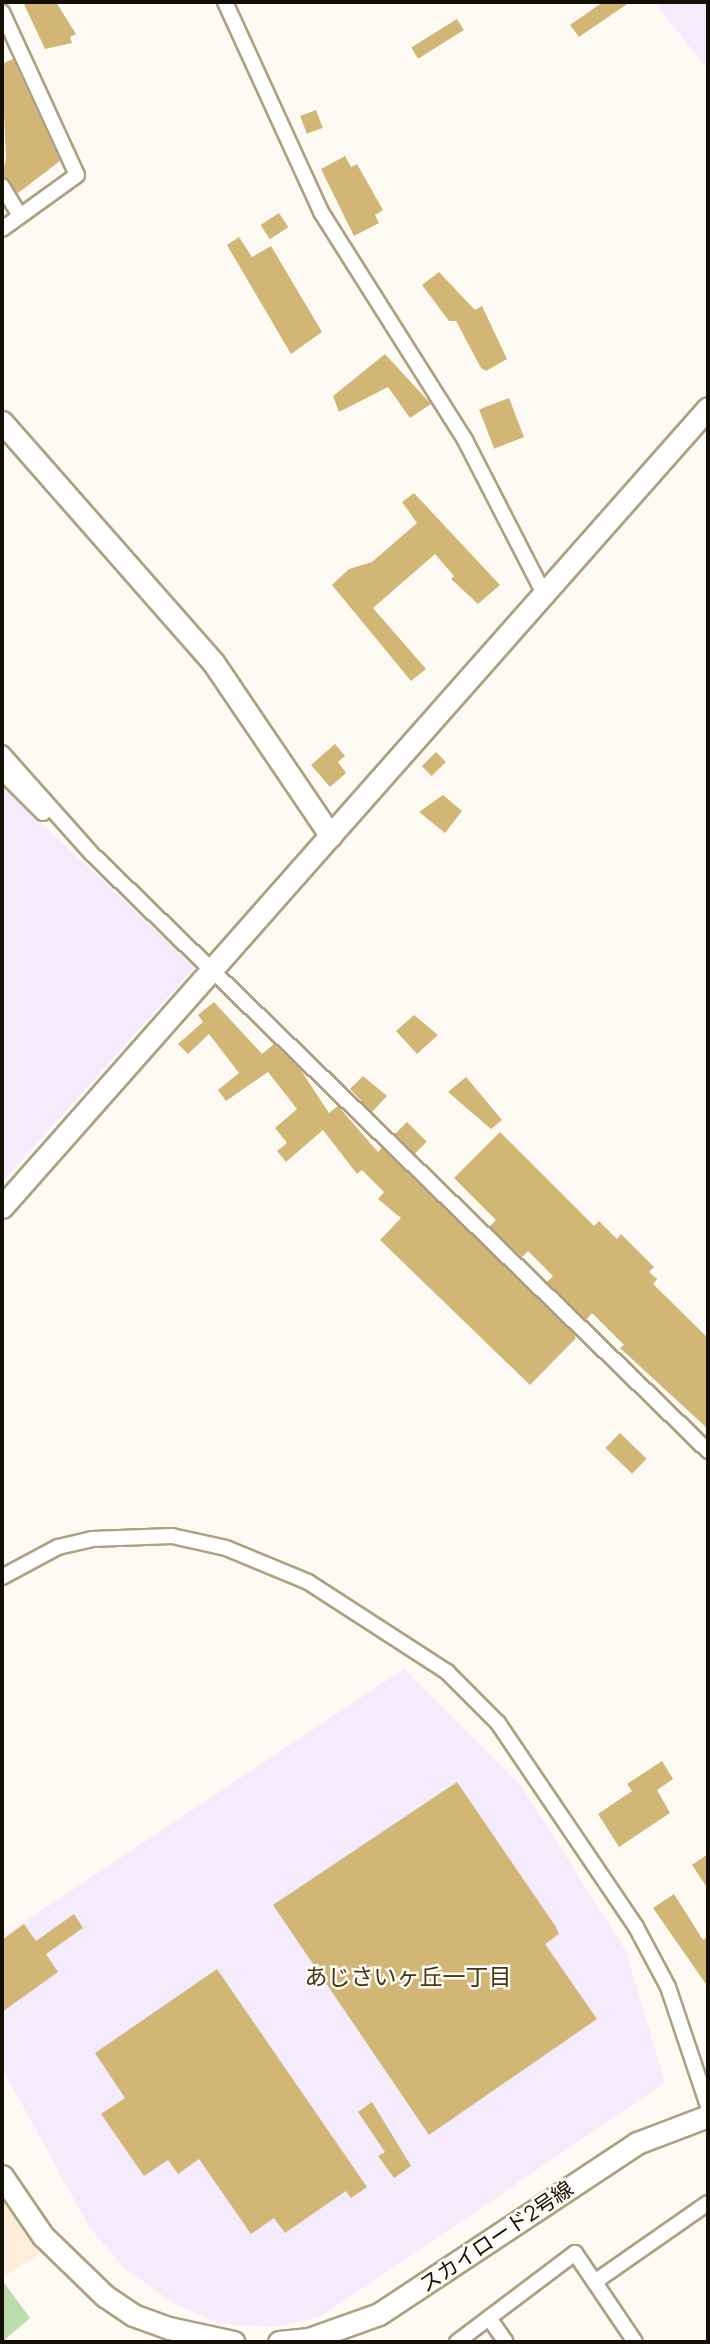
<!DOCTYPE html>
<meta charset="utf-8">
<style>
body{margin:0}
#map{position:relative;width:710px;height:2344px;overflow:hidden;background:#fcfaf3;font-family:Manrope,"Noto Sans JP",sans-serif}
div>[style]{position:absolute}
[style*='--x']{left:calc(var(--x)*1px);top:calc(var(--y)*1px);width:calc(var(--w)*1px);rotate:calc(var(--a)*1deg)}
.industrial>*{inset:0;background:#f4ecfd}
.education>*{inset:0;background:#fceeda}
.green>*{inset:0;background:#bbdcad}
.building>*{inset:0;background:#d1b676;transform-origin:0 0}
.roads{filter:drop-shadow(2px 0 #aea080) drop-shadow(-2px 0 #aea080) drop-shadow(0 2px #aea080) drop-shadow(0 -2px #aea080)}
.street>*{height:14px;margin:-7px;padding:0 7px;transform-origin:7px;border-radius:7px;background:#fff}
.secondary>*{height:21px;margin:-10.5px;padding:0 10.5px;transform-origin:10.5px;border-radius:10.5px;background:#fff}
span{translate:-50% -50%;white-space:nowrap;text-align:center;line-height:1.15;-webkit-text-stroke:5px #fcfaf3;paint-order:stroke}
.street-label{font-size:21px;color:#140f04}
.neighbourhood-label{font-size:23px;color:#42361a}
.frame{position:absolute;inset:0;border:4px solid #140f04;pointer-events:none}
</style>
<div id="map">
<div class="industrial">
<i style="clip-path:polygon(654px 2px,708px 2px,708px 70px)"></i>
<i style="clip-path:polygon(2px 786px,195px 967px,2px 1182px)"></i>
<i style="clip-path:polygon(404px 1669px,522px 1787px,626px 1951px,665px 2083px,320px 2317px,275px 2327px,220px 2324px,175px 2304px,125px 2269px,89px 2227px,2px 2068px,2px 1937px)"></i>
</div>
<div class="education">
<i style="clip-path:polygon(2px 2198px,39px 2254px,4px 2277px,2px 2273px)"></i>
</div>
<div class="green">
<i style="clip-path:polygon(2px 2280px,30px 2318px,2px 2342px)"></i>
</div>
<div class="building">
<i style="clip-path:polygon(23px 2px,56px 2px,76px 34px,70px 37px,72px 43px,45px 49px)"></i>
<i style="clip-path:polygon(603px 2px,630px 2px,579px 37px,570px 25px)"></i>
<i style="left:457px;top:19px;width:13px;height:54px;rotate:58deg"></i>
<i style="clip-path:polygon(13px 59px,60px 161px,18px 193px,2px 176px,6px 159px,2px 64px)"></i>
<i style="left:316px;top:110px;width:19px;height:17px;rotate:69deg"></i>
<i style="clip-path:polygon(345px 156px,351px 167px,357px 164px,383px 210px,375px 215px,379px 223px,354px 236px,321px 169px)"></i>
<i style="left:279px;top:213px;width:17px;height:22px;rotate:57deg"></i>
<i style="clip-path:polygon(239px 237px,252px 257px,271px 246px,322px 332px,291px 354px,227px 245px)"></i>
<i style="clip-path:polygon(439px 272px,475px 310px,482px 306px,507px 359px,486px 371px,481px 368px,456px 321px,449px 321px,422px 285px)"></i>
<i style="clip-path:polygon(385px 354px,431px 404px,410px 418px,388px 387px,339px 412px,333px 396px)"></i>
<i style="left:509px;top:398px;width:42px;height:32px;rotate:69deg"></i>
<i style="clip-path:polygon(414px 493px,500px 585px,478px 604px,451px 579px,454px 576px,435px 554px,373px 608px,426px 669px,411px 681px,332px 585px,349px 569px,372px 562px,417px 523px,402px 502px)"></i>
<i style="clip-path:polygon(335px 744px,345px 756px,338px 762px,346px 773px,330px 787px,311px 765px)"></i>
<i style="left:436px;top:752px;width:14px;height:20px;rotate:45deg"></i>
<i style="clip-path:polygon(443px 795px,462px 811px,445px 833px,419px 812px)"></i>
<i style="clip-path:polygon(214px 1002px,262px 1054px,274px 1044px,300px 1069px,329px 1113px,338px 1106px,378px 1152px,382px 1148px,573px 1333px,576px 1338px,530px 1385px,380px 1240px,401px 1218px,378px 1199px,384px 1192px,362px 1170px,357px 1174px,323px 1130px,286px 1162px,277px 1151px,287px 1143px,275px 1128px,297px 1109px,268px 1072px,226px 1101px,218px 1090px,239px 1073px,209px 1034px,188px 1054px,178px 1044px,203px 1022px,198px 1015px)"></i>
<i style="clip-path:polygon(414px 1015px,438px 1035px,417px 1054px,396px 1031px)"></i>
<i style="clip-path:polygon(363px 1076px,387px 1096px,372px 1112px,350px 1089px)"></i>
<i style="clip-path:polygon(466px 1077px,502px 1120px,491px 1129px,448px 1092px)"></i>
<i style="left:407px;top:1122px;width:28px;height:17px;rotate:45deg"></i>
<i style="clip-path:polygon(500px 1132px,594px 1226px,599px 1221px,617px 1239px,621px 1234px,654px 1267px,649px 1272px,657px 1279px,653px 1284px,708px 1338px,708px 1429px,620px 1348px,624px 1345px,592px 1313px,586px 1320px,547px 1282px,553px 1276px,528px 1251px,522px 1257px,490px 1226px,496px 1220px,454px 1178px)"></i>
<i style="left:620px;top:1433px;width:37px;height:21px;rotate:44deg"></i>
<i style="clip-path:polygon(662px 1761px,673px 1779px,657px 1790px,670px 1813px,619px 1847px,598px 1814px,632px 1791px,627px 1784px)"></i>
<i style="clip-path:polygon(457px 1782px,556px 1927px,559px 1934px,545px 1944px,597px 2019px,429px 2135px,273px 1905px)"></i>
<i style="clip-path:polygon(708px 1854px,708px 1889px,692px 1865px)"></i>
<i style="clip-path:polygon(674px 1894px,703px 1940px,708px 1936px,708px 1987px,653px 1908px)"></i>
<i style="clip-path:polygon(74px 1914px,83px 1928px,46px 1954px,58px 1972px,2px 2012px,2px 1940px,24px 1924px,36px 1941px)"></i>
<i style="clip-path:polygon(217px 1969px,367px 2187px,351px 2198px,346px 2191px,285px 2233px,274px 2218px,251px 2234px,199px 2159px,178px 2174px,168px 2160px,144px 2176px,101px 2114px,125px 2098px,95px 2053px)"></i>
<i style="clip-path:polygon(372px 2102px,411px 2166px,394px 2178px,378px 2156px,385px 2152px,358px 2112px)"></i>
</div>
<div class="roads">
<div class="street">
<i style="--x:225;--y:2;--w:231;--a:65.4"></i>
<i style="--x:321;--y:212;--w:270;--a:57.7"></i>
<i style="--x:465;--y:440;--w:173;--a:62.8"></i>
<i style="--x:2;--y:12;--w:179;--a:65.3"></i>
<i style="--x:77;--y:175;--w:92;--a:144.2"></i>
<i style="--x:2;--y:186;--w:35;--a:59"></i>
<i style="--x:2;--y:753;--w:135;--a:48.3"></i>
<i style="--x:92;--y:854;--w:858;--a:44.1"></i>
<i style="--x:2;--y:772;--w:58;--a:45"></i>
<i style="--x:2;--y:1577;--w:64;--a:-28.2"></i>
<i style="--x:58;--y:1547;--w:35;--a:-13"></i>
<i style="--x:92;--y:1539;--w:80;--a:-2.1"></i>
<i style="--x:172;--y:1536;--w:55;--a:12.5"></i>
<i style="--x:226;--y:1548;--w:89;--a:22.5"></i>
<i style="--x:308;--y:1582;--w:166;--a:32.9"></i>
<i style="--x:447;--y:1672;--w:72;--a:45"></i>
<i style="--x:498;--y:1723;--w:246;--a:55.9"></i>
<i style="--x:636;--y:1927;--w:68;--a:61.9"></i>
<i style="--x:668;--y:1987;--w:126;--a:71.4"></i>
<i style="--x:596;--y:2281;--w:136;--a:-34.9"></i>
<i style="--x:489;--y:2318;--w:29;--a:55"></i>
<i style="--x:457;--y:2342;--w:148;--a:-37"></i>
<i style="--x:575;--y:2253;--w:107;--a:56"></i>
</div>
<div class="secondary">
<i style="--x:2;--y:422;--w:320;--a:48.7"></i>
<i style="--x:213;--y:662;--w:210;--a:55.9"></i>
<i style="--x:2;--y:1207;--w:1066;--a:-48.54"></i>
<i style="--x:2;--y:2176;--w:73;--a:55.7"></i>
<i style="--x:43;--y:2236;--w:86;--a:44.1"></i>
<i style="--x:105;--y:2296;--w:34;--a:34"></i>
<i style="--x:133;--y:2315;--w:38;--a:20"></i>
<i style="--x:169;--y:2328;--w:66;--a:12.2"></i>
<i style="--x:279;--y:2342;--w:30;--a:-6"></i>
<i style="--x:309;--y:2339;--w:74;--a:-19.7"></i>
<i style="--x:379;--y:2314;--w:310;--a:-33.5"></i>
<i style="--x:637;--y:2143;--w:76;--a:-20.8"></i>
</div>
</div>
<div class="street-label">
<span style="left:496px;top:2236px;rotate:-34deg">スカイロード2号線</span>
</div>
<div class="neighbourhood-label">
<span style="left:408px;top:1976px">あじさいヶ丘一丁目</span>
</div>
<div class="frame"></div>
</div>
